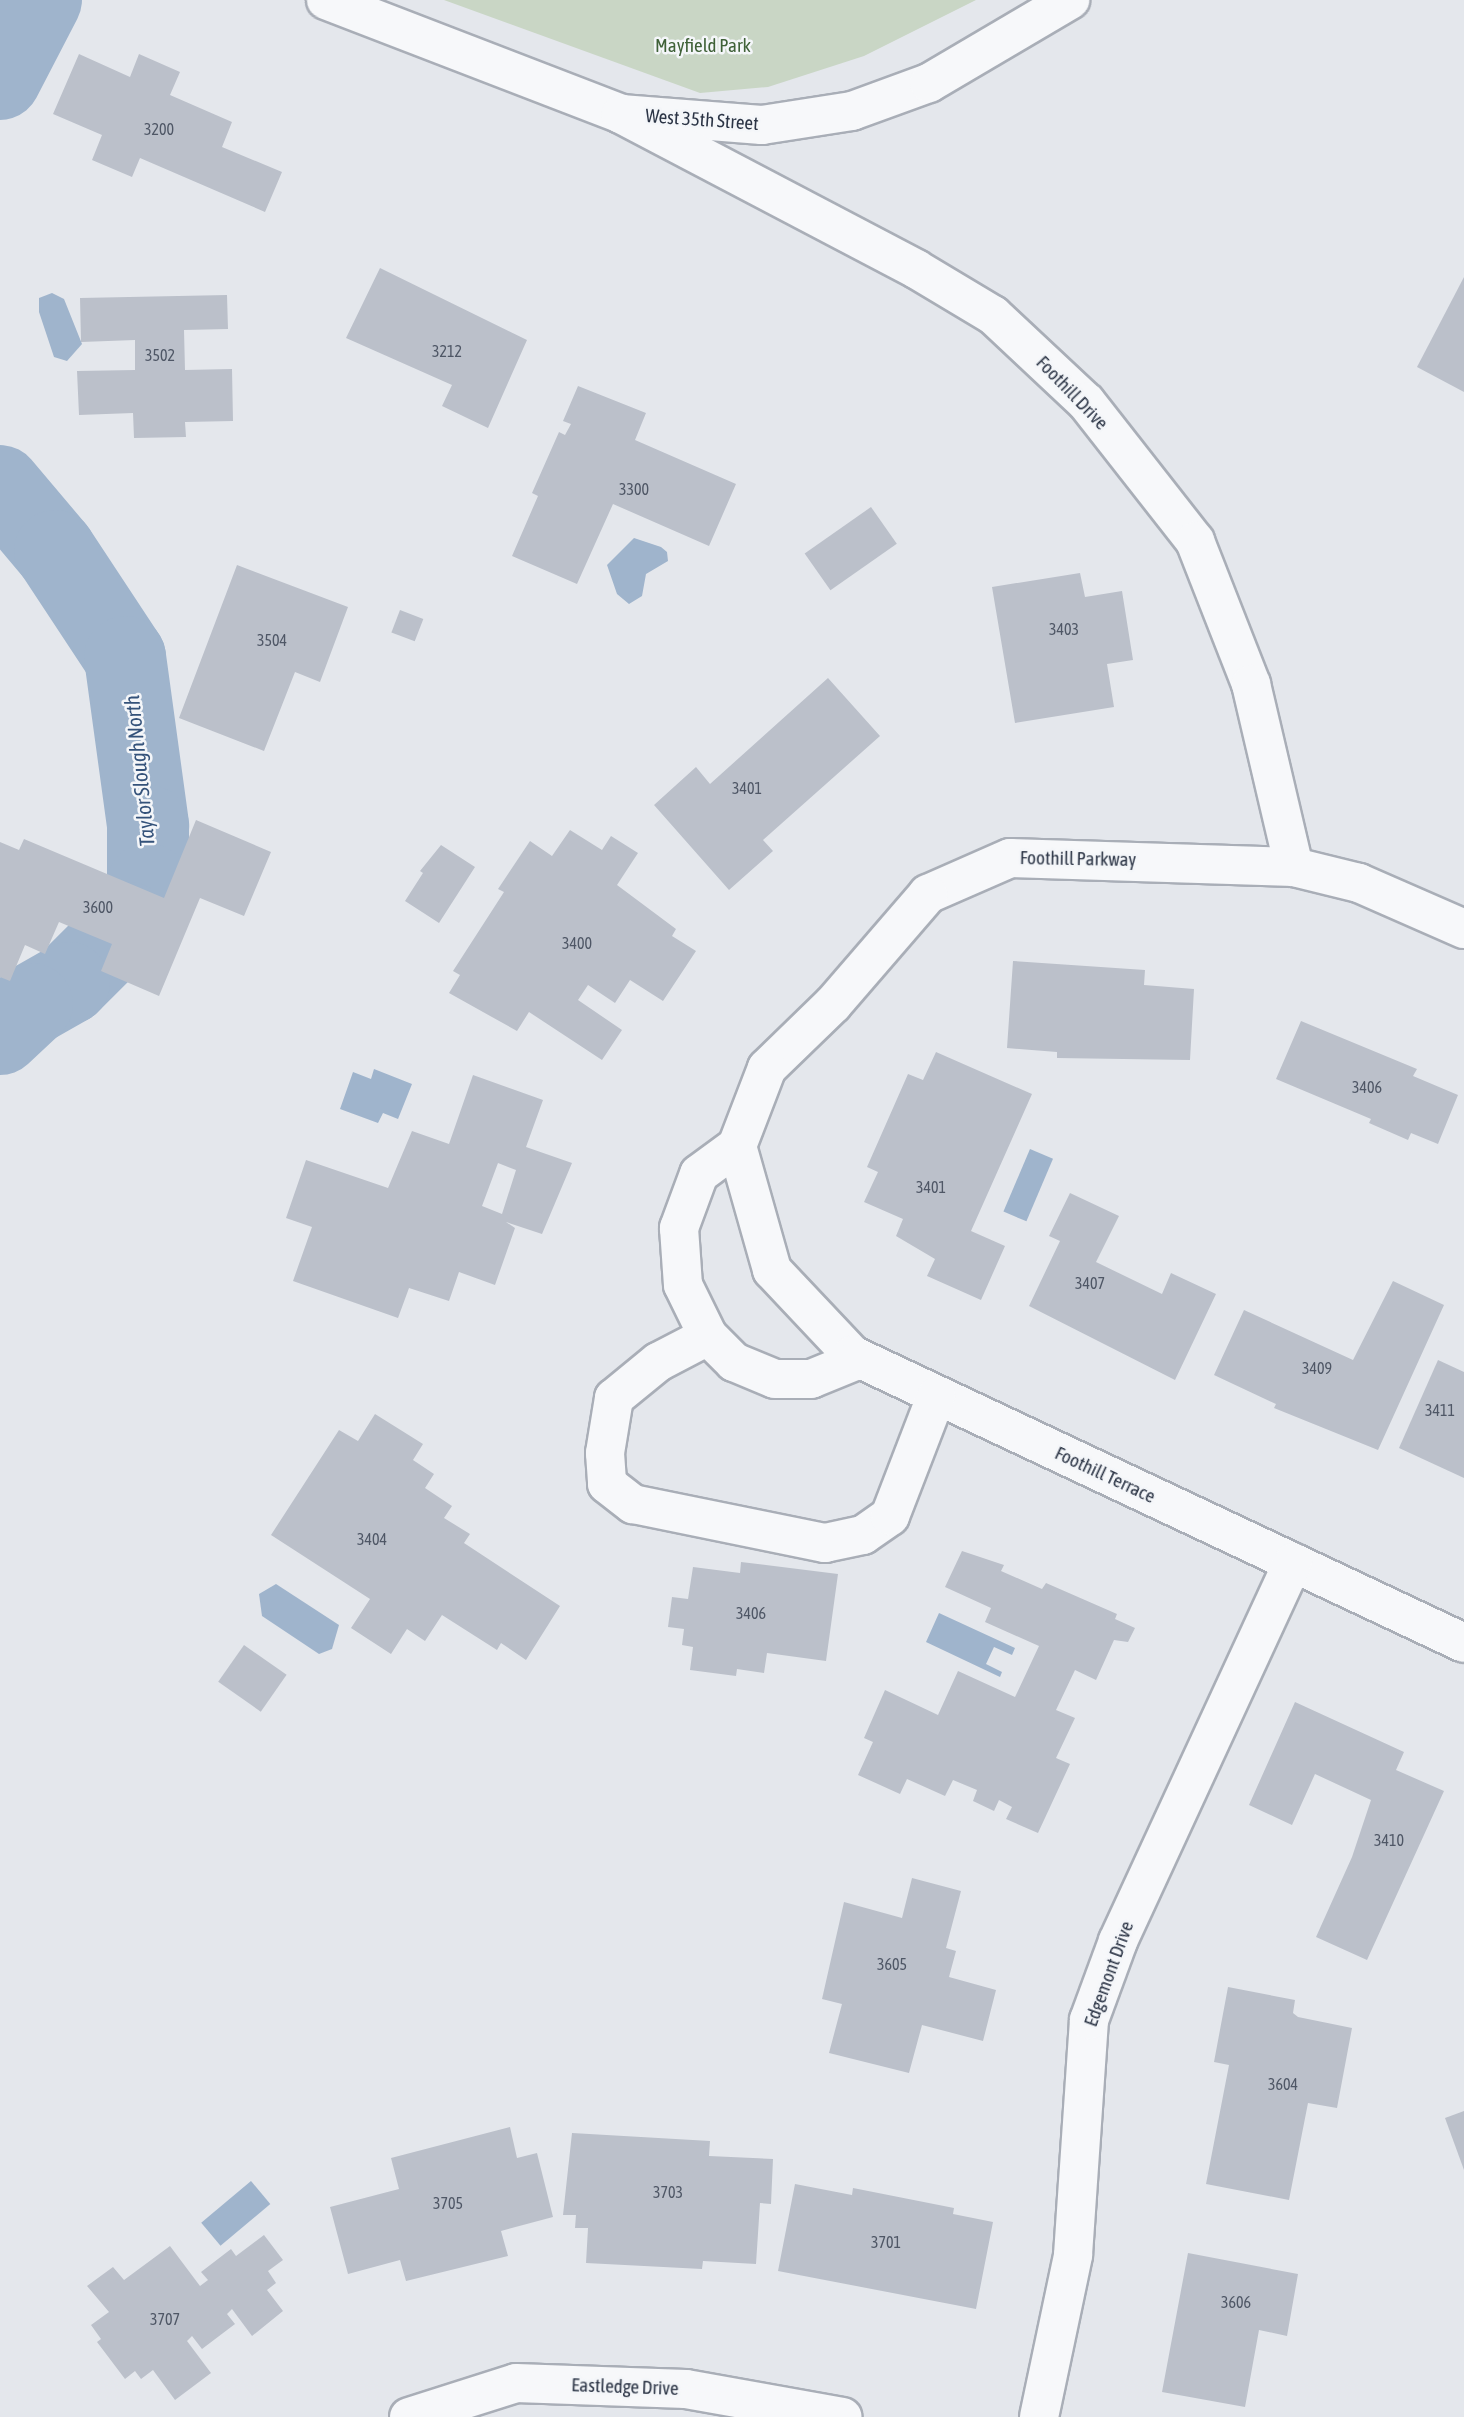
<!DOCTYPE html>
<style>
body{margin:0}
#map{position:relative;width:1464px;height:2417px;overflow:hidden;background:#e4e7ec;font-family:"Asap Condensed",sans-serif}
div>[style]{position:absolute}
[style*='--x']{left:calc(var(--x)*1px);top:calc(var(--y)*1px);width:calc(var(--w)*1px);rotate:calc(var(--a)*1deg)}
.green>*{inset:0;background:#c9d6c5}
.water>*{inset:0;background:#9fb4cc;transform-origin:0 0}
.river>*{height:82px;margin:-41px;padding:0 41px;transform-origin:41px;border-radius:41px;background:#9fb4cc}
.building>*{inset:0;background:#bbc0ca;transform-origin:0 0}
.roads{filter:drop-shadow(2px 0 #a9aeb7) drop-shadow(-2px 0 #a9aeb7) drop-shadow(0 2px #a9aeb7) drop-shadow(0 -2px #a9aeb7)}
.minor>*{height:38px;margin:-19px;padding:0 19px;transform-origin:19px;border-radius:19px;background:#f7f8fa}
span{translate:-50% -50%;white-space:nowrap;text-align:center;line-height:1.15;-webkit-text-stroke:5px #f4f6f9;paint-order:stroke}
.number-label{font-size:16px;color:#4f5766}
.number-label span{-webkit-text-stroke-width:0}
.park-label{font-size:19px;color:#3f6138}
.street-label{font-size:19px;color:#2b3445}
.water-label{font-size:21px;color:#34527a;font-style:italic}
</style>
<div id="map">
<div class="green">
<i style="clip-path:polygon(444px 0,976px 0,864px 56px,768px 87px,700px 93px)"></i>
</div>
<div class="water">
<i style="clip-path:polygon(52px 293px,64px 299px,82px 344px,67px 361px,54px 357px,39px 312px,39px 298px)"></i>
<i style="clip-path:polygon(634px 538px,661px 547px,667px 552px,668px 561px,646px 574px,642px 596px,629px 604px,617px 594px,607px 565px)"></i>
<i style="clip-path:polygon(374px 1069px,412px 1084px,398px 1119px,383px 1113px,378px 1123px,340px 1109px,353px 1072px,371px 1079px)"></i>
<i style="left:1030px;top:1149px;width:25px;height:68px;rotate:23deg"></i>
<i style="clip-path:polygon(276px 1584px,339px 1625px,332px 1649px,319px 1654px,262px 1616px,259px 1594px)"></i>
<i style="clip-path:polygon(939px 1613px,1015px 1648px,1012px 1655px,994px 1647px,986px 1664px,1002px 1672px,1000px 1677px,926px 1642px)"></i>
<i style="left:251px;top:2181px;width:30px;height:65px;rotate:50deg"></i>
</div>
<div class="river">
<i style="--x:0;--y:79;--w:89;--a:-62.6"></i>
<i style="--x:0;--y:486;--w:85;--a:49.8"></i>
<i style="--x:55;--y:551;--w:127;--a:56.6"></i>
<i style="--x:125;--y:657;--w:171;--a:82.2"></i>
<i style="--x:148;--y:826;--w:58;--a:90"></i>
<i style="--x:148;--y:884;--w:43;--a:116"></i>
<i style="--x:129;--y:923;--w:85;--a:135"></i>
<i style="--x:69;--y:983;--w:43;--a:150.4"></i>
<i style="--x:32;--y:1004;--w:44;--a:136.8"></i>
</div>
<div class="building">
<i style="clip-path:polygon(79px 54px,130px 77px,139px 54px,180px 72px,170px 95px,232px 122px,222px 147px,282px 172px,265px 212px,140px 158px,132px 177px,92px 160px,102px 135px,53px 114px)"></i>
<i style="clip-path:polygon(380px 268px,527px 340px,488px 428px,442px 406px,452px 385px,346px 338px)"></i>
<i style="clip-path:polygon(1464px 277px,1464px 392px,1417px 367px)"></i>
<i style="clip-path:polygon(227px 295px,228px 329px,184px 330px,185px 370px,232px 369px,233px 421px,185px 422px,186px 437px,134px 438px,133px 413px,79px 415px,77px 371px,135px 370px,135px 340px,81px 342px,80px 298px)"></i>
<i style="clip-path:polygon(578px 386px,646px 413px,635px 440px,736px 484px,709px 546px,613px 504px,577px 584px,512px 556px,538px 496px,532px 493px,559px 432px,565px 435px,571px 424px,563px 421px)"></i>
<i style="left:871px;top:507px;width:45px;height:81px;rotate:55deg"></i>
<i style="clip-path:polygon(237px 565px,348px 607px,320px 682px,295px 672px,264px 751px,179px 718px)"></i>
<i style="clip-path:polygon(1080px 573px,1085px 597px,1122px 591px,1133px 660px,1107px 664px,1114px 707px,1015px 723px,992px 587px)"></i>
<i style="left:400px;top:610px;width:25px;height:24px;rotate:21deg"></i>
<i style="clip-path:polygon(828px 678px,880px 736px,763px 840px,773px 851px,729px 890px,654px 805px,696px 767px,710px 784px)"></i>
<i style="clip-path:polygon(196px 820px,271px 852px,244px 916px,200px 898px,159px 996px,101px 971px,112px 944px,59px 922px,45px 954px,25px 945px,10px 981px,0 977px,0 842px,19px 850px,24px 839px,164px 898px)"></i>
<i style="clip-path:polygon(570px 830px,602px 850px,611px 836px,638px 853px,617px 885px,676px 929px,672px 936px,696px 951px,663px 1001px,630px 980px,615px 1003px,588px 985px,578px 1000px,622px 1030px,602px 1060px,529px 1012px,517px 1031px,449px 993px,460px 975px,453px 971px,504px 892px,498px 889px,530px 841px,552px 856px)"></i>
<i style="clip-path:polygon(441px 845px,475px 867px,439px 923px,405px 901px,423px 873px,420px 871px)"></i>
<i style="clip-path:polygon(1013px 961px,1145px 970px,1144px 985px,1194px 989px,1190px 1060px,1057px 1058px,1057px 1052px,1007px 1048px)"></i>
<i style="clip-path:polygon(1301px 1021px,1417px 1069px,1413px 1076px,1458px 1095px,1438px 1144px,1411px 1133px,1408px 1140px,1369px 1123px,1371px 1119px,1276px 1079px)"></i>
<i style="clip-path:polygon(936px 1052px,1032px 1094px,971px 1231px,1005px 1246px,981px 1300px,927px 1276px,935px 1259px,896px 1236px,903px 1219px,864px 1202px,878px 1172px,867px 1167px,908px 1074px,923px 1080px)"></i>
<i style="clip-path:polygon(evenodd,473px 1075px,543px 1100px,526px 1147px,572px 1163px,542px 1234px,506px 1222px,515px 1228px,495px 1285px,459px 1272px,449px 1301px,409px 1288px,398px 1318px,293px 1281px,312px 1227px,286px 1218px,306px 1160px,388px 1188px,412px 1131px,449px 1144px,473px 1075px,498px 1163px,516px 1170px,502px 1214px,482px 1206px,498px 1163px)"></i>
<i style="clip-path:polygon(1070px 1193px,1119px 1216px,1096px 1262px,1162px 1294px,1171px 1273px,1216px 1294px,1175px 1380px,1029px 1306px,1060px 1241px,1049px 1236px)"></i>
<i style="clip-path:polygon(1393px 1281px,1444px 1305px,1378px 1450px,1274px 1408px,1276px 1404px,1214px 1375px,1244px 1310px,1353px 1360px)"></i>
<i style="clip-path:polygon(1438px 1360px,1464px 1372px,1464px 1478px,1399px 1448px)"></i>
<i style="clip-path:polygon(375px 1414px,423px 1444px,413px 1460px,434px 1474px,425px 1488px,452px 1506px,444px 1518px,470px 1534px,464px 1543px,560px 1606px,526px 1660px,501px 1643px,497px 1650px,442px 1615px,425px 1641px,407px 1629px,391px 1654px,351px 1628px,370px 1599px,271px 1535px,339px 1430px,358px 1441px)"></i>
<i style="clip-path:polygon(962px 1551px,1004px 1565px,1001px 1571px,1042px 1589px,1046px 1583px,1117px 1614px,1115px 1619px,1135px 1628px,1128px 1642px,1114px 1640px,1096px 1680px,1075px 1670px,1056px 1710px,1075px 1718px,1056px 1758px,1070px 1764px,1038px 1833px,1006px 1819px,1012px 1807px,999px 1800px,994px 1811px,973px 1801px,977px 1790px,953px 1780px,945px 1796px,907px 1779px,900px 1794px,858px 1775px,873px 1742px,864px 1738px,885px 1690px,938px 1715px,958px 1671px,1015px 1697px,1039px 1646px,985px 1622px,991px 1608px,945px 1587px)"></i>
<i style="clip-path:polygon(741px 1562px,838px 1574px,826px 1661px,767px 1653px,764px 1673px,737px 1669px,736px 1676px,690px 1670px,693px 1647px,682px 1645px,684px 1629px,668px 1627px,672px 1597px,688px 1599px,693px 1567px,740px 1573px)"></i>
<i style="left:244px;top:1645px;width:52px;height:45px;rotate:35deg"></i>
<i style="clip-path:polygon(1295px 1702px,1404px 1752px,1396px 1770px,1444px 1791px,1367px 1960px,1316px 1937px,1352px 1857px,1371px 1800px,1315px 1774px,1292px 1825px,1249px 1805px)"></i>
<i style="clip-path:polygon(912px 1878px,961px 1891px,946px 1948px,956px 1951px,949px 1977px,996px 1990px,983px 2041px,922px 2025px,909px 2073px,829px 2053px,842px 2004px,822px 1999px,844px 1902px,902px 1918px)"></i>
<i style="clip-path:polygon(1228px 1987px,1295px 2000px,1293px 2013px,1298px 2017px,1352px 2028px,1337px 2108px,1308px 2103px,1289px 2200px,1206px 2184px,1229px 2065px,1214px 2062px)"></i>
<i style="clip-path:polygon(1464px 2111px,1464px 2170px,1445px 2118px)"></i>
<i style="clip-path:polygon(510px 2127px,517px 2158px,537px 2153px,553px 2217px,501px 2231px,508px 2256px,406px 2281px,400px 2260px,348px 2274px,330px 2207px,399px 2189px,391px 2158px)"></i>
<i style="clip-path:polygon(572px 2133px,710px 2141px,709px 2156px,773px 2159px,771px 2204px,760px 2203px,756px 2264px,703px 2261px,702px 2269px,586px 2263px,588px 2228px,575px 2228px,576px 2215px,563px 2215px)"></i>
<i style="clip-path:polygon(795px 2184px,852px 2195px,853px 2188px,954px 2208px,953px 2214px,993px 2222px,976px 2309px,778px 2271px)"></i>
<i style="clip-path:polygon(264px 2235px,283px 2260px,268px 2271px,276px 2283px,267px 2290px,283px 2311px,252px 2336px,232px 2309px,227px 2314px,235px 2324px,202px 2349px,192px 2336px,187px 2341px,211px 2373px,175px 2400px,153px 2370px,141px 2379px,135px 2371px,125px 2379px,97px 2342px,101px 2339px,91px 2325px,109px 2312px,87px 2286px,113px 2267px,124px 2280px,170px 2246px,200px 2286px,208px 2280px,201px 2272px,231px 2249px,236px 2256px)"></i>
<i style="clip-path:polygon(1188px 2253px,1298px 2274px,1287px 2336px,1259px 2330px,1245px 2407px,1162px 2392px)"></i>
</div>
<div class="roads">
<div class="minor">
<i style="--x:326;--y:0;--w:316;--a:21.1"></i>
<i style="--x:621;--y:114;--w:141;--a:4.5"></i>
<i style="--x:762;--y:125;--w:91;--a:-8.8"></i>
<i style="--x:852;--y:111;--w:82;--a:-20"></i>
<i style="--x:929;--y:83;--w:164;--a:-30.5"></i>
<i style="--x:621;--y:114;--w:333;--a:27.7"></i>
<i style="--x:916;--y:269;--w:90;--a:30.9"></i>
<i style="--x:993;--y:315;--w:127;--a:43.1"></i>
<i style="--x:1086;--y:402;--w:177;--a:51.9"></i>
<i style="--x:1195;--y:541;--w:154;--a:68.6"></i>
<i style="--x:1251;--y:684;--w:188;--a:76.8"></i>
<i style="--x:1464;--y:929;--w:115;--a:-156.3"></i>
<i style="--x:1359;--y:883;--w:67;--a:-166.2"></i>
<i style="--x:1294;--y:867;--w:284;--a:-178.2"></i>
<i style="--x:1010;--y:858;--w:90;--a:156.3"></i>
<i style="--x:928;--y:894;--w:145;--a:130.8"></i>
<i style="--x:833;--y:1004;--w:92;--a:135.9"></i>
<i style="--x:767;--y:1068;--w:84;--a:111"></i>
<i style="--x:737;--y:1146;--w:129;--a:74.2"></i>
<i style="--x:772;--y:1270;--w:117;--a:46.7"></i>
<i style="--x:852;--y:1355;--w:676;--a:25.2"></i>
<i style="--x:737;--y:1146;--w:47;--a:143.6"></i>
<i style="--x:699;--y:1174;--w:58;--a:110.3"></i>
<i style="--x:679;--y:1228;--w:57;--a:86"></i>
<i style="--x:683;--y:1285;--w:57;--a:63.9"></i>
<i style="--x:708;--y:1336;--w:37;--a:45"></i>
<i style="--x:734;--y:1362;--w:44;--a:22.5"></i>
<i style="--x:775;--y:1379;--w:36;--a:0"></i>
<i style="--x:811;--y:1379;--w:53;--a:-22.2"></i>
<i style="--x:708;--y:1336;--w:56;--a:152.5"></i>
<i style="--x:658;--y:1362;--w:57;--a:140.7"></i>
<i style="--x:614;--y:1398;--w:56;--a:99.3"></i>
<i style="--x:605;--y:1453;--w:31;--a:86"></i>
<i style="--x:607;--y:1484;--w:33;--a:38"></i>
<i style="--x:633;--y:1504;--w:196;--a:11.5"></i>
<i style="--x:825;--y:1543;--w:39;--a:-12"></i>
<i style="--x:863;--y:1535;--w:33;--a:-35"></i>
<i style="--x:890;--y:1516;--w:128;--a:-68.9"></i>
<i style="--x:409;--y:2417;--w:112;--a:-17.6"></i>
<i style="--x:516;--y:2383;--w:170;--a:2"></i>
<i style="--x:686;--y:2389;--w:159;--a:10.1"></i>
<i style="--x:1039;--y:2417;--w:166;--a:-78.1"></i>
<i style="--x:1073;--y:2255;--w:236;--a:-86.1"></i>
<i style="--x:1089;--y:2020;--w:84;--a:-69.8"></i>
<i style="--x:1118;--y:1941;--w:417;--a:-65.2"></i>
</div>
</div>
<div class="number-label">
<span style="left:159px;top:129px">3200</span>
<span style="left:447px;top:351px">3212</span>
<span style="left:160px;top:355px">3502</span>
<span style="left:634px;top:489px">3300</span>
<span style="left:1064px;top:629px">3403</span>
<span style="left:272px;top:640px">3504</span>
<span style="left:747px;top:788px">3401</span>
<span style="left:98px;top:907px">3600</span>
<span style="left:577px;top:943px">3400</span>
<span style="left:1367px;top:1087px">3406</span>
<span style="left:931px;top:1187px">3401</span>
<span style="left:1090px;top:1283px">3407</span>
<span style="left:1317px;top:1368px">3409</span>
<span style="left:1440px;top:1410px">3411</span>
<span style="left:372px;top:1539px">3404</span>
<span style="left:751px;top:1613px">3406</span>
<span style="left:1389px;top:1840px">3410</span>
<span style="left:892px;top:1964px">3605</span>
<span style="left:1283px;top:2084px">3604</span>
<span style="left:668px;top:2192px">3703</span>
<span style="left:448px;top:2203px">3705</span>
<span style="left:886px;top:2242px">3701</span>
<span style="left:1236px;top:2302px">3606</span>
<span style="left:165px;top:2319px">3707</span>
</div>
<div class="park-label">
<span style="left:703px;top:46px">Mayfield Park</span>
</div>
<div class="street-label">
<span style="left:702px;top:120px;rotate:4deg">West 35th Street</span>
<span style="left:1072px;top:393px;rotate:46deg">Foothill Drive</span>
<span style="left:1078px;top:859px;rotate:1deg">Foothill Parkway</span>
<span style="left:1105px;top:1475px;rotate:25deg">Foothill Terrace</span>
<span style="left:1109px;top:1974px;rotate:-70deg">Edgemont Drive</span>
<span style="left:625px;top:2387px;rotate:2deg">Eastledge Drive</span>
</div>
<div class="water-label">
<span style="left:139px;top:771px;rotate:-96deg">Taylor Slough North</span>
</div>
</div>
